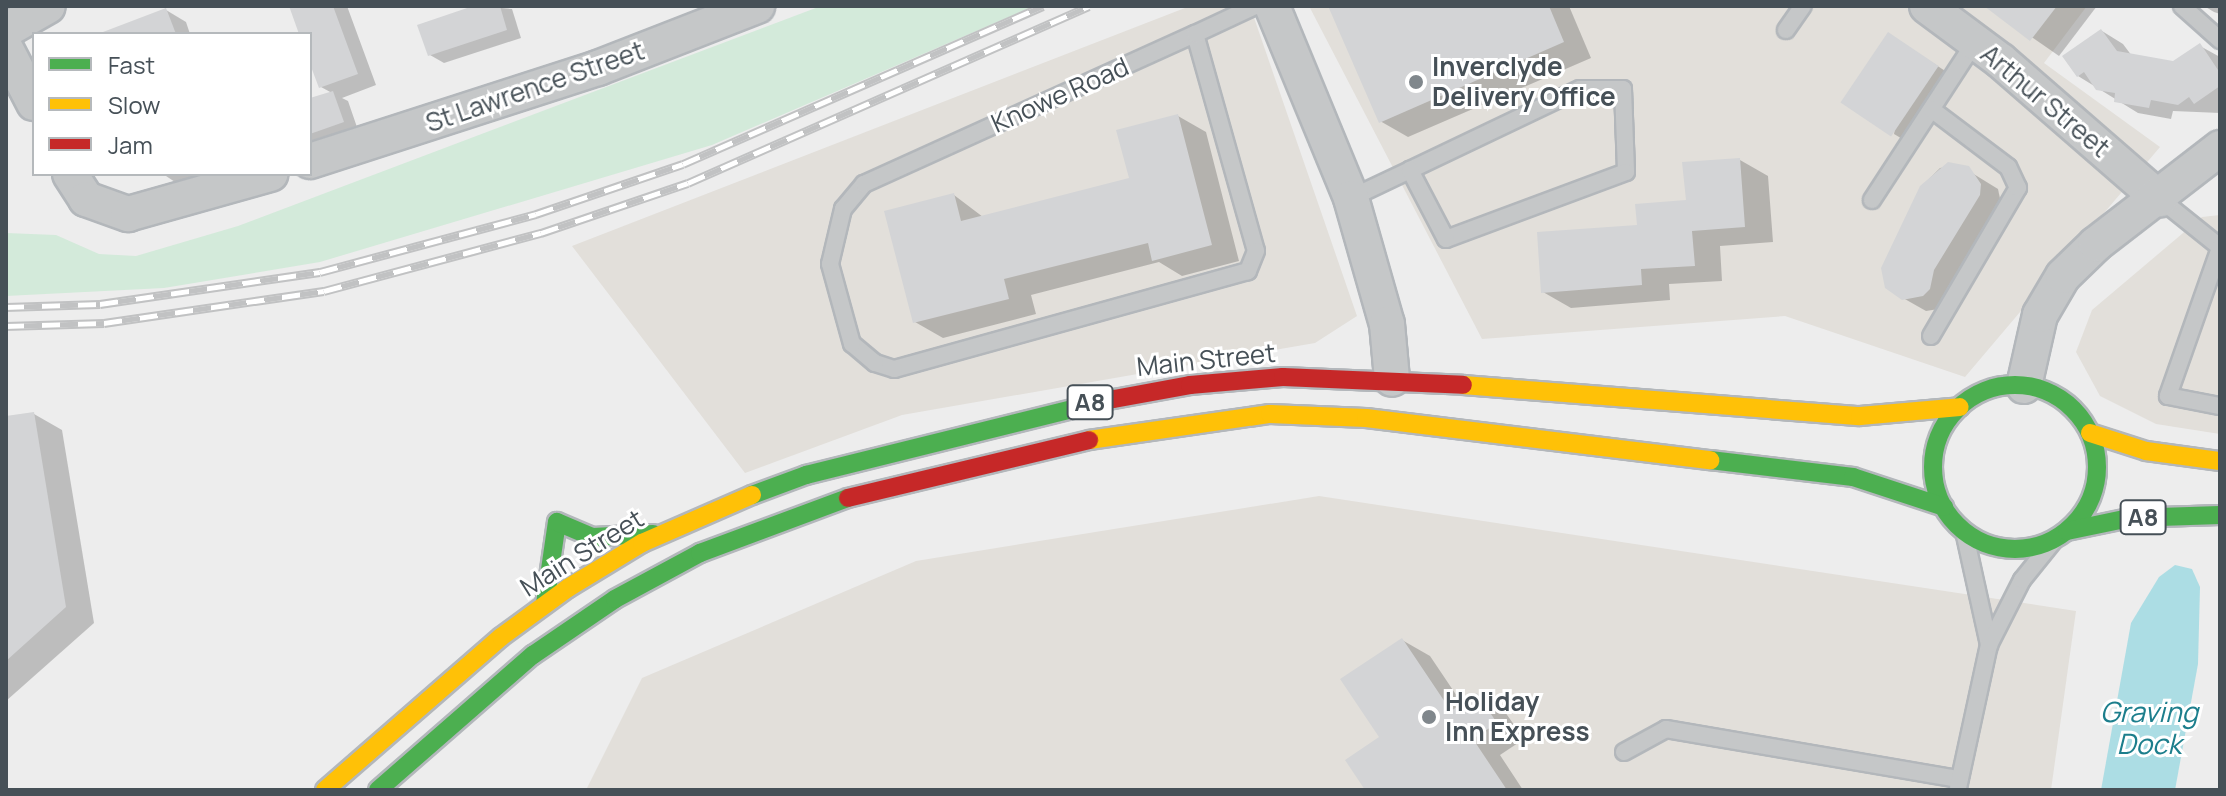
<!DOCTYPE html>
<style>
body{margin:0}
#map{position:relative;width:2226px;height:796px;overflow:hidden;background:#ededed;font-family:Manrope,sans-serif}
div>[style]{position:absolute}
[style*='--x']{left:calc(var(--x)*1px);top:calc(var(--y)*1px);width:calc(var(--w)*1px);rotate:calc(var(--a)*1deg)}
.commercial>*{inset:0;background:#e2dfda}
.green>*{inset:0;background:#d3eada}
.water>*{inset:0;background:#acdde4}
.shadow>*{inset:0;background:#0003}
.building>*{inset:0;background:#d3d4d6;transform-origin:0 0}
.roads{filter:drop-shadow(2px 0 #b3b7bb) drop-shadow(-2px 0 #b3b7bb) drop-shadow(0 2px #b3b7bb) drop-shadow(0 -2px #b3b7bb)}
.lane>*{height:16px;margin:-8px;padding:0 8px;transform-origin:8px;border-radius:8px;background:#c5c7c8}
.street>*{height:34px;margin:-17px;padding:0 17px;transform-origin:17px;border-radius:17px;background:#c5c7c8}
.fast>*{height:18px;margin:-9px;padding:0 9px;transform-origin:9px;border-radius:9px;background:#4caf50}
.fast>.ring{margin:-9px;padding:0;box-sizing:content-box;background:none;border:18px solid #4caf50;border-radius:50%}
.slow>*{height:18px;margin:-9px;padding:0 9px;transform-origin:9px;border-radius:9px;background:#ffc107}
.jam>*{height:18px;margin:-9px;padding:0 9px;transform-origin:9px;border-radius:9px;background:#c62828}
.rail>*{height:9px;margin-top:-4.5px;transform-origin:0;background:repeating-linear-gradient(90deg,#fff 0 18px,#c1c2c3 0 36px);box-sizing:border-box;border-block:2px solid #c1c2c3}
.dots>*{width:22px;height:22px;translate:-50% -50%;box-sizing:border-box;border:4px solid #fff;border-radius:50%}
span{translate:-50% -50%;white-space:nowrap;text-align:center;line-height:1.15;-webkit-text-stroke:6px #fff;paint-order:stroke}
.shield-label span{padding:2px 6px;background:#fff;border:2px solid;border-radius:6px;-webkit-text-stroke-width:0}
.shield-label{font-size:24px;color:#465057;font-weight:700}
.poi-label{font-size:26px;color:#465057;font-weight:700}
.left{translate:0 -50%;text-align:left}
.street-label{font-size:26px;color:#465057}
.water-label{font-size:28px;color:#1c7e8c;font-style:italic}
.frame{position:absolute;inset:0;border:8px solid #465057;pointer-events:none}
.legend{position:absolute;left:32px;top:32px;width:280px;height:144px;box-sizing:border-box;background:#fff;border:2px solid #b5b9bc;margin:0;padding:10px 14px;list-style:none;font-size:24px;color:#465057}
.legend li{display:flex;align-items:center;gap:16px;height:40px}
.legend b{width:40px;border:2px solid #b5b9bc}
</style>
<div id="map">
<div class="commercial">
<i style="clip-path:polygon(1190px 6px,1250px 6px,1357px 316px,1315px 343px,902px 415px,745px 473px,572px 246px)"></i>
<i style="clip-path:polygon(1309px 6px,2087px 6px,2044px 63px,2160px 147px,1965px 377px,1785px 316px,1482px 339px)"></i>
<i style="clip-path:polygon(2220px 215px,2220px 434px,2156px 424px,2100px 396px,2076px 352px,2092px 310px,2202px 217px)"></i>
<i style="clip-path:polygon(1319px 496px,2076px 611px,2051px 790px,586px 790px,642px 678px,916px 561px)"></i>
</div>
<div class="green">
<i style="clip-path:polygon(821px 6px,1034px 6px,712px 145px,320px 262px,164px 288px,6px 296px,6px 233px,56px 235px,99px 254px,136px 256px,238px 226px)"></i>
</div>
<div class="water">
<i style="clip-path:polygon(2175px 565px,2192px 569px,2200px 587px,2198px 664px,2175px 790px,2101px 790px,2131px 623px,2159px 577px)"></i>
</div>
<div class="shadow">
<i style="clip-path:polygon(291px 6px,347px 6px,376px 85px,342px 98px,348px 101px,358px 130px,310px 146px,310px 101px,332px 93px,321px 87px,310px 58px,310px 34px,301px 34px)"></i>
<i style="clip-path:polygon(480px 6px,512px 9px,521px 38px,444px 63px,430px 55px)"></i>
<i style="clip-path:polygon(1330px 6px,1569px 6px,1591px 58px,1408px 137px,1380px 121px)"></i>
<i style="clip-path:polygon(1987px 6px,2097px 6px,2059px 56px)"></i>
<i style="clip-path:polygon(2204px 6px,2220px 6px,2220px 14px,2214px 12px)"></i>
<i style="clip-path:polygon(166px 10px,186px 22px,190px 34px,130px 34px)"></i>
<i style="clip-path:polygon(2102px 31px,2123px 44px,2132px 56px,2173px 63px,2200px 46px,2220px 57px,2220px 113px,2173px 111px,2171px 119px,2138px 113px,2078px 76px)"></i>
<i style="clip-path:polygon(1910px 48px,1959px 80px,1916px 147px,1894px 134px)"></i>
<i style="clip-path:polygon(1178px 116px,1206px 132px,1239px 261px,1182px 276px,1159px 262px,1031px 295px,1036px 314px,943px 338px,915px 322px,954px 195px,983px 217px,1131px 180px)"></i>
<i style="clip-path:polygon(1740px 160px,1768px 176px,1773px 242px,1720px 246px,1722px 281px,1669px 284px,1670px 300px,1571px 308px,1543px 292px,1639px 226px,1688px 202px)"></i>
<i style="clip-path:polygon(1959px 165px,1998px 189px,2002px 208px,1945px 308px,1926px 311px,1903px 298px,1921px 187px,1940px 168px)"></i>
<i style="clip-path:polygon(163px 174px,217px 174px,184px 188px)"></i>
<i style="clip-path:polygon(34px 414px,62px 430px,94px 623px,6px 701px,6px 418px)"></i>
<i style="clip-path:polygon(1402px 640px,1430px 656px,1463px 705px,1477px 696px,1505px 712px,1524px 739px,1500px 755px,1523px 790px,1367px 790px)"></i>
</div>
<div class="building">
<i style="clip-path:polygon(289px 6px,333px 6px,358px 74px,319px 88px,310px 64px,310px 34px,299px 34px)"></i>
<i style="clip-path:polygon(473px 6px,500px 6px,507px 30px,428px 56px,417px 25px)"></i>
<i style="clip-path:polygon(1328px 6px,1549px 6px,1564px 42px,1379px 123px)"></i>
<i style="clip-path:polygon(1984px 6px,2057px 6px,2030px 41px)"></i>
<i style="clip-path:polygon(166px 8px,176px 34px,103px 34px,103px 32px)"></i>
<i style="clip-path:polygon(2101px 29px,2117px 51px,2173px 61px,2200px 43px,2220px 73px,2220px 86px,2194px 104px,2189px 97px,2178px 105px,2151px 100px,2149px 108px,2114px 102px,2115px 93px,2096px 90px,2084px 72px,2077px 77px,2062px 56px)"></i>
<i style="left:1888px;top:32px;width:61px;height:85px;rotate:34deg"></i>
<i style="clip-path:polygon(333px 91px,344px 122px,310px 134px,310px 98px)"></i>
<i style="clip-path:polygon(1178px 114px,1212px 245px,1152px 261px,1148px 243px,1004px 279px,1009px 299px,913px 323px,884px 211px,954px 193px,961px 221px,1129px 178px,1116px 130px)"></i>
<i style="clip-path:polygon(1740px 158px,1745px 227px,1692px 231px,1695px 266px,1641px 269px,1642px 285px,1541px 293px,1537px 232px,1637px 225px,1635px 204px,1686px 200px,1682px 162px)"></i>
<i style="clip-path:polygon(1948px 162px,1969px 166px,1981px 184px,1980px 195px,1934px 270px,1930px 289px,1923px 296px,1902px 300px,1885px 288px,1881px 268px,1920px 186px)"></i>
<i style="clip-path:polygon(34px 412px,66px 607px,6px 661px,6px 416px)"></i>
<i style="clip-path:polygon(1402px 638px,1451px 711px,1477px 693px,1497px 723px,1473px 739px,1507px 790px,1365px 790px,1345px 760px,1379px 737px,1340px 679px)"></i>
</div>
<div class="roads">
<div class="lane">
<i style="--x:2182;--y:6;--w:51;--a:41.8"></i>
<i style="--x:1786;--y:30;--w:29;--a:-55"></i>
<i style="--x:1195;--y:34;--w:225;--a:74.3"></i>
<i style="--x:1256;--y:251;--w:22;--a:112"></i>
<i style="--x:1248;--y:271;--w:367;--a:164.5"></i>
<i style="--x:894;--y:369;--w:20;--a:-162"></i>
<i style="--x:875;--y:363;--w:30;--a:-140"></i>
<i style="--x:852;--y:344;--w:83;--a:-105.4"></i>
<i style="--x:830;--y:264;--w:57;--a:-76.7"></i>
<i style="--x:843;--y:209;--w:33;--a:-50"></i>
<i style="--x:864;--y:184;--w:363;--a:-24.4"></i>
<i style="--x:1195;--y:34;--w:66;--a:-25"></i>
<i style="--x:1351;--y:198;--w:65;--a:-25.4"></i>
<i style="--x:1410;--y:170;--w:188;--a:-25.5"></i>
<i style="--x:1580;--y:89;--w:43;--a:0"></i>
<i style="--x:1623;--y:89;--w:83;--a:87.9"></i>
<i style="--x:1626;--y:172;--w:192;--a:159.6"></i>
<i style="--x:1446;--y:239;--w:78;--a:-117.6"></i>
<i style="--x:2160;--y:199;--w:77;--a:38.7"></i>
<i style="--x:1872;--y:200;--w:189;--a:-56.9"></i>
<i style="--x:2220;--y:248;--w:157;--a:109.4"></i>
<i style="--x:2168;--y:396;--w:53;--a:10.9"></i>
<i style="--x:1931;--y:336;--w:172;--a:-59.6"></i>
<i style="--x:2018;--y:188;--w:23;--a:-115"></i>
<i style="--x:2008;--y:167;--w:96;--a:-143"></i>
<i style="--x:1964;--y:531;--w:117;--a:77.6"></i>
<i style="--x:1624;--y:752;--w:48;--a:-28.7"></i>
<i style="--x:1666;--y:729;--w:297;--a:9.7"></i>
<i style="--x:1958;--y:788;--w:146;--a:-77.8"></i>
<i style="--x:1989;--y:645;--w:73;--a:-63.1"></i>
<i style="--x:2022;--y:580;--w:53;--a:-51.2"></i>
</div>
<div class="street">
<i style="--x:1272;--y:6;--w:208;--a:67.6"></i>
<i style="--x:1351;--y:198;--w:131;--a:74.1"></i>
<i style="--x:1387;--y:324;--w:55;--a:84.8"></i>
<i style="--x:1927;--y:6;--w:92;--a:36.6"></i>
<i style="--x:2001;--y:61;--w:211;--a:41"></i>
<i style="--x:6;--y:30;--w:48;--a:-29.7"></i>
<i style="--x:6;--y:49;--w:61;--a:62.6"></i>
<i style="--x:310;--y:161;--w:303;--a:-17.9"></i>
<i style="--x:598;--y:68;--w:171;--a:-21.3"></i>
<i style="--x:70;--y:174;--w:30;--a:57"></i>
<i style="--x:86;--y:199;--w:45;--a:19.7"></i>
<i style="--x:128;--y:214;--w:148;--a:-15.7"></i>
<i style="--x:2024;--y:386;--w:73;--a:-77.3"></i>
<i style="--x:2040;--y:315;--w:45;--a:-59.5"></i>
<i style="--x:2063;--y:276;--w:46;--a:-44.1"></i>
<i style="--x:2096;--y:244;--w:157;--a:-37.7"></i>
</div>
<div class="fast">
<i class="ring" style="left:1933px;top:385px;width:146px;height:146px"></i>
<i style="--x:1710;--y:460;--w:144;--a:6.8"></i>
<i style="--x:1853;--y:477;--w:96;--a:18.2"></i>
<i style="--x:752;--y:495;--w:58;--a:-20.3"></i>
<i style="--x:806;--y:475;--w:317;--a:-13.9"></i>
<i style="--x:2067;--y:531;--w:63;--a:-11.8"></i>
<i style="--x:2129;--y:518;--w:91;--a:-1.9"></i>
<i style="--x:545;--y:604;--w:83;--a:-81.7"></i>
<i style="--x:557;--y:522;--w:39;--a:23"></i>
<i style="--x:593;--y:537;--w:60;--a:-2.9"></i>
<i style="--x:378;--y:790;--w:206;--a:-41.1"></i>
<i style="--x:533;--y:655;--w:99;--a:-34.3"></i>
<i style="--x:615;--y:599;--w:97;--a:-28.4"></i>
<i style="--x:700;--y:553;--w:158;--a:-20.4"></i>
</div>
<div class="slow">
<i style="--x:1463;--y:385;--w:398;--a:4.5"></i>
<i style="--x:1860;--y:416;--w:100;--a:-5.1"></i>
<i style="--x:2090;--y:433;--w:59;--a:17.8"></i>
<i style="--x:2146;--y:451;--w:75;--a:7.7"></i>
<i style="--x:1089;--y:440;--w:183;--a:-8.2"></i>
<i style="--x:1270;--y:414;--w:96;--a:2.4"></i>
<i style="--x:1366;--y:418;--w:347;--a:7"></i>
<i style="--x:325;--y:790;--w:233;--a:-41"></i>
<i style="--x:501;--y:637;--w:83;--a:-36.2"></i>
<i style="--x:568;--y:588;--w:87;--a:-31.3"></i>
<i style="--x:642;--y:543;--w:120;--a:-23.6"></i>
</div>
<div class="jam">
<i style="--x:1114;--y:399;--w:77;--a:-10.4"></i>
<i style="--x:1190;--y:385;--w:93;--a:-4.9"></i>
<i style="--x:1283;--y:377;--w:180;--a:2.5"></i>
<i style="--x:848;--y:498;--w:248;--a:-13.5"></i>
</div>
</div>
<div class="rail">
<i style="--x:6;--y:307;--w:94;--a:-1.8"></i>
<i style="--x:100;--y:304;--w:222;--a:-8.3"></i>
<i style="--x:320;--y:272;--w:224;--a:-15"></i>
<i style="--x:536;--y:214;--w:155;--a:-18.8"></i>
<i style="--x:683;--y:164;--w:393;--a:-23.7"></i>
<i style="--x:6;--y:326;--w:98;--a:-1.8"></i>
<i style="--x:104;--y:323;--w:222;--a:-8.3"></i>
<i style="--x:324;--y:291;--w:225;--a:-15"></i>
<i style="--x:541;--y:233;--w:155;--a:-18.8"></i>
<i style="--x:688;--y:183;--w:438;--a:-23.8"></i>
</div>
<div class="dots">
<i style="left:1416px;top:82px;background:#80878c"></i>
<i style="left:1429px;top:717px;background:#80878c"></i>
</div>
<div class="shield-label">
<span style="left:1090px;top:402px">A8</span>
<span style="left:2143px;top:517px">A8</span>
</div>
<div class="poi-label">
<span class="left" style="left:1432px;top:82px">Inverclyde<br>Delivery Office</span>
<span class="left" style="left:1445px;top:717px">Holiday<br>Inn Express</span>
</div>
<div class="street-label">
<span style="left:535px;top:87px;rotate:-19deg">St Lawrence Street</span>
<span style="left:1060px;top:95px;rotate:-24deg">Knowe Road</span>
<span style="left:2045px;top:101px;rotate:40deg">Arthur Street</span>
<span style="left:1206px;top:360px;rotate:-6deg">Main Street</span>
<span style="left:582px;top:553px;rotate:-32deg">Main Street</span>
</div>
<div class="water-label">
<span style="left:2149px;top:727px">Graving<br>Dock</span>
</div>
<div class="frame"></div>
<ul class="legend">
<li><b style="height:10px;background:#4caf50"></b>Fast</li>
<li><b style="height:10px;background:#ffc107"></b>Slow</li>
<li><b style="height:10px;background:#c62828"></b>Jam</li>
</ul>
</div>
